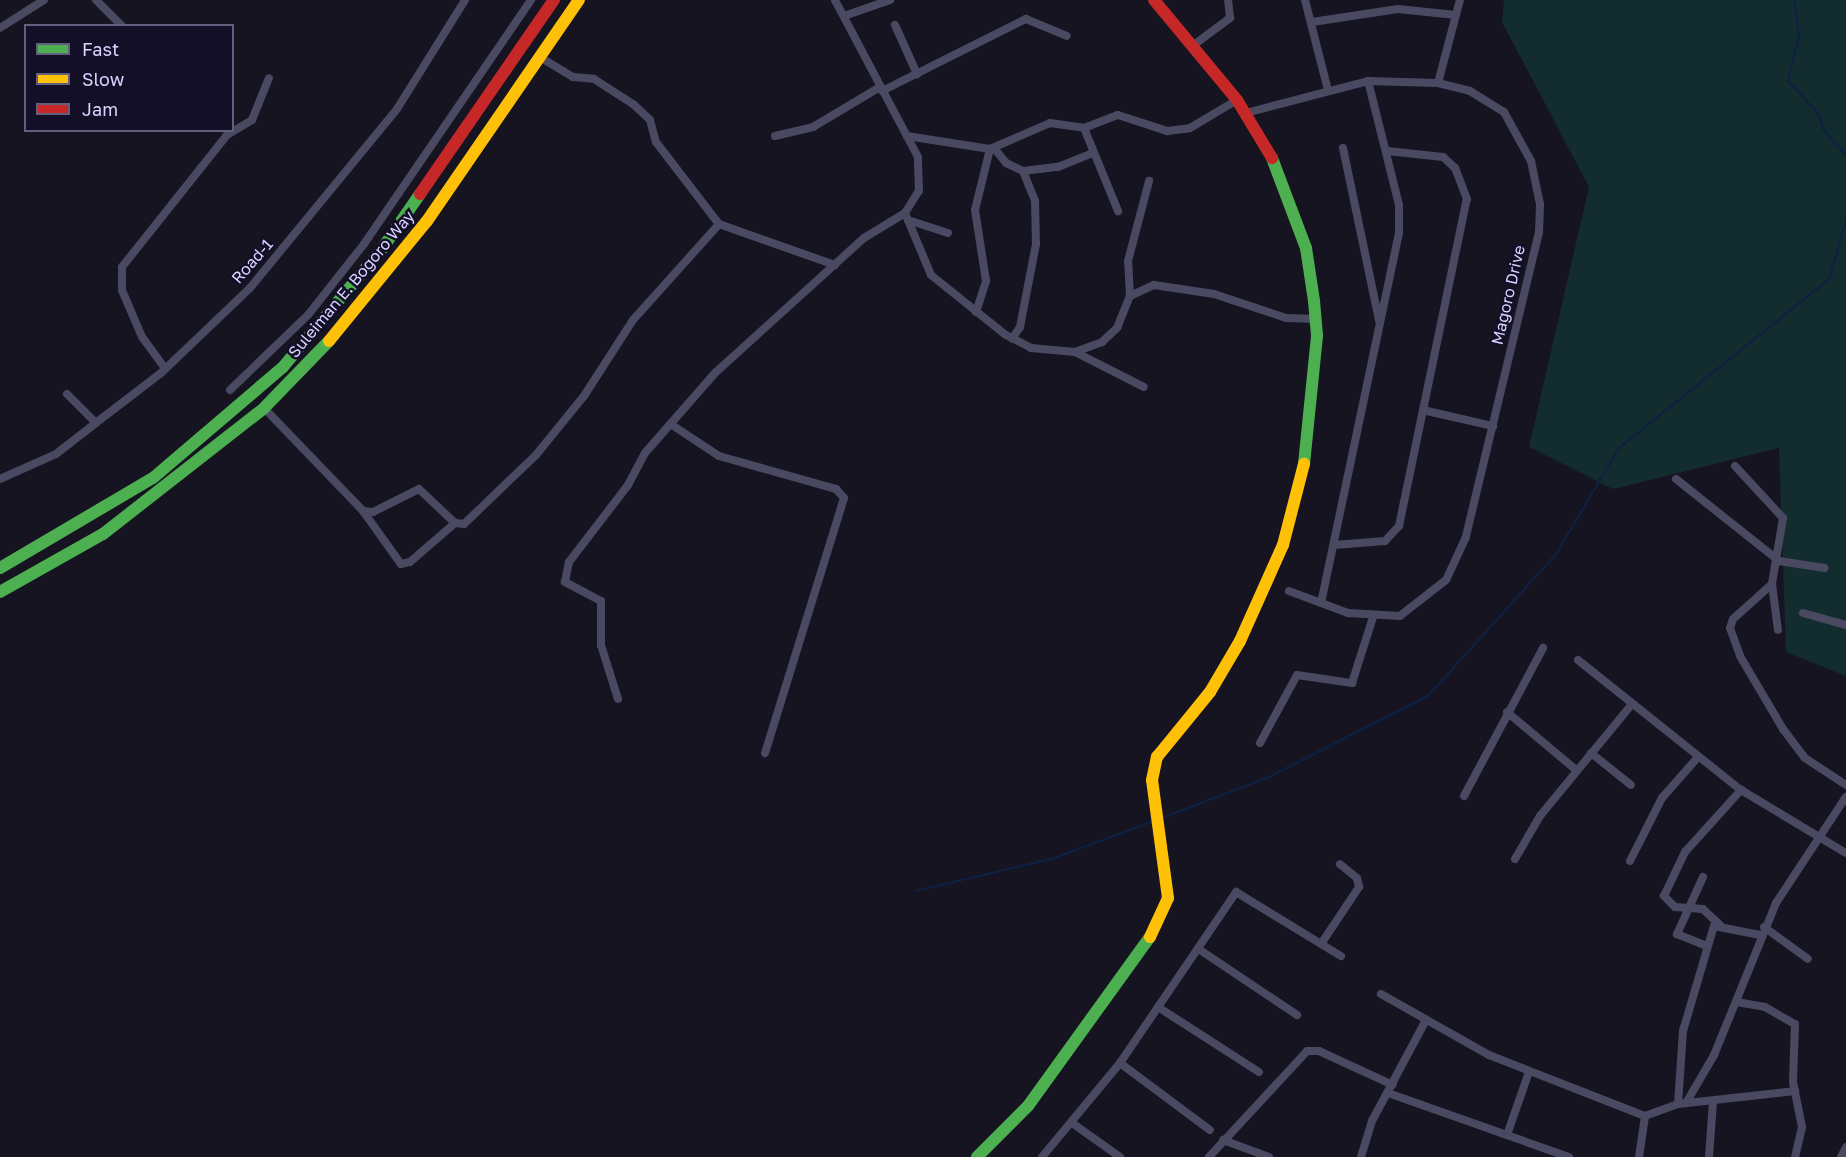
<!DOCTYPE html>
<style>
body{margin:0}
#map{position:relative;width:1846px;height:1157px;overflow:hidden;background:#161421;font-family:"Golos Text",sans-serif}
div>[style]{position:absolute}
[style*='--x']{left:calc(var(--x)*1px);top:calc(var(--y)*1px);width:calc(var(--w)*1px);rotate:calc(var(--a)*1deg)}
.green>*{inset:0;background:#132c2d}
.stream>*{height:2px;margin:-1px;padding:0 1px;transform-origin:1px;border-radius:1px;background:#0d2144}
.street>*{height:8px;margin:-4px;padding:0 4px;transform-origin:4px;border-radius:4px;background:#4a4962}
.fast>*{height:12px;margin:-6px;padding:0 6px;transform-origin:6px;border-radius:6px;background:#4caf50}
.slow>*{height:12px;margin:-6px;padding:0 6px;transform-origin:6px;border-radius:6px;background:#ffc107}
.jam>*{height:12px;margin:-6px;padding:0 6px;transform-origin:6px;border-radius:6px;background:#c62828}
span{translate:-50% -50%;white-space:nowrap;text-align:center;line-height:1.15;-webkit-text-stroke:5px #130f26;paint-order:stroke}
.street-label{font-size:16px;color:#d9d4ff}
.legend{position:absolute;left:24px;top:24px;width:210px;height:108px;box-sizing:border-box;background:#130f26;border:2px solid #625e7d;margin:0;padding:8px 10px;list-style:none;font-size:18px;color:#d9d4ff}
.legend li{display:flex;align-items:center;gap:12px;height:30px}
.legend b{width:30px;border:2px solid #625e7d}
</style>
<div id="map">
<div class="green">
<i style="clip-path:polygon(1504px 0,1846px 0,1846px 676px,1786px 652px,1779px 448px,1613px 489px,1529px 447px,1589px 187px,1502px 22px)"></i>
</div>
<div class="stream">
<i style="--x:1794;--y:0;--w:36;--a:82"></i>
<i style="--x:1799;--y:36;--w:46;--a:103.7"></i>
<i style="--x:1788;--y:81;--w:44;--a:46.8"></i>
<i style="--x:1818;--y:113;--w:18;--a:71"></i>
<i style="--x:1824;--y:130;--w:33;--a:49"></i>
<i style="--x:1162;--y:818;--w:115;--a:-21"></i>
<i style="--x:1269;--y:777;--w:180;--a:-27.1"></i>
<i style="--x:1429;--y:695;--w:190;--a:-48"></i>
<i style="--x:1556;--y:554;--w:123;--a:-59.3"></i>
<i style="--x:1619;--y:448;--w:270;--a:-38.8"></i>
<i style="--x:1829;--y:279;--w:61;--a:-73.9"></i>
<i style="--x:916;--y:891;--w:142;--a:-13.4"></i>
<i style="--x:1054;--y:858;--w:107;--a:-20.3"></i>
</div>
<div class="street">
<i style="--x:96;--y:0;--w:37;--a:45"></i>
<i style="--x:1305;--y:0;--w:93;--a:75.7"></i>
<i style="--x:844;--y:16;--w:49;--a:-19.2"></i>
<i style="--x:1312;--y:22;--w:87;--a:-8.6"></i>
<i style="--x:1398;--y:9;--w:58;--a:5.9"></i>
<i style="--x:895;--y:25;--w:54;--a:65.8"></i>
<i style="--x:0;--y:28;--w:52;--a:-32.5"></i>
<i style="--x:1195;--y:44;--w:44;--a:-36.6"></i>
<i style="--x:1230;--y:18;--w:18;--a:-96"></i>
<i style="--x:538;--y:56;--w:41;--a:31"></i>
<i style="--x:573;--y:77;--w:21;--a:5"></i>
<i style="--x:594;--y:79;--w:46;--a:32.7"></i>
<i style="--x:633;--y:104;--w:23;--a:43"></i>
<i style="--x:650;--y:120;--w:23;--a:75"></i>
<i style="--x:656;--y:142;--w:103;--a:52.5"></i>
<i style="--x:719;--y:224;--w:123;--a:19.5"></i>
<i style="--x:1438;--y:83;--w:86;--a:-75.2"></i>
<i style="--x:882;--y:91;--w:161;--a:-26.6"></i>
<i style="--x:1026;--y:19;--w:44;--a:22.5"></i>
<i style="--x:1246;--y:113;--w:126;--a:-14.7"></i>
<i style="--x:1368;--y:81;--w:70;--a:1.6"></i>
<i style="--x:1438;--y:83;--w:33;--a:14"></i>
<i style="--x:1470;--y:91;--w:40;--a:32"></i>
<i style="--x:1504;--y:112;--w:56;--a:61.1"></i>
<i style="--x:1531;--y:161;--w:44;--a:78.2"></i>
<i style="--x:1540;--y:204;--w:28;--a:92"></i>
<i style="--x:1539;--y:232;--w:314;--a:103.5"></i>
<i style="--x:1466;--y:537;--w:47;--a:114.9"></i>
<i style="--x:1446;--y:580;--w:58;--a:142"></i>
<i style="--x:1400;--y:616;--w:52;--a:-176.7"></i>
<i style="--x:1348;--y:613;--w:63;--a:-159.6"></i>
<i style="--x:1084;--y:128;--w:90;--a:67.7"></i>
<i style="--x:775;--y:136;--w:39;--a:-13"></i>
<i style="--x:813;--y:127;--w:78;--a:-30.8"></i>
<i style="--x:907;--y:136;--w:84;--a:8.9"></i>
<i style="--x:990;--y:149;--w:65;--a:-23.4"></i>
<i style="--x:1050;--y:123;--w:34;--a:8"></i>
<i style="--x:1084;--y:128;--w:36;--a:-21"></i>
<i style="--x:1118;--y:115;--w:52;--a:18.1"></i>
<i style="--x:1167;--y:131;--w:23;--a:-7"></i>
<i style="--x:1190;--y:128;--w:55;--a:-30.8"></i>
<i style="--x:994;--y:148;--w:19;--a:51"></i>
<i style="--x:1006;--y:163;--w:19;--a:25"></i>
<i style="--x:1023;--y:171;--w:32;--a:68"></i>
<i style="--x:1035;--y:201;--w:43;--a:88.7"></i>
<i style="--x:1036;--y:244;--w:85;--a:100.9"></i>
<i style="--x:1020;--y:327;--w:14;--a:124"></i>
<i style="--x:1343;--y:148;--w:176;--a:78.2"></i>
<i style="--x:1023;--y:171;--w:35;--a:-7"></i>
<i style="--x:1058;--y:167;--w:37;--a:-22"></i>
<i style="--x:905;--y:213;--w:67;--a:67.2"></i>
<i style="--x:931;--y:275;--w:96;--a:38.7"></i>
<i style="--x:1006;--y:335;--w:28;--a:27"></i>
<i style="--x:1031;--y:348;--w:44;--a:5.2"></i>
<i style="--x:1075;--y:352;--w:29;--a:-20"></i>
<i style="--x:1102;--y:342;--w:21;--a:-43"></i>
<i style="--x:1117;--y:328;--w:35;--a:-68"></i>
<i style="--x:1130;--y:296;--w:26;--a:-25"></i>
<i style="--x:1154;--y:285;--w:61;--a:8.5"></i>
<i style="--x:1214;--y:294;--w:76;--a:18.4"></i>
<i style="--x:1286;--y:318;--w:30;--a:2"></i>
<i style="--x:908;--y:220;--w:42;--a:18"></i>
<i style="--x:1130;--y:296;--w:35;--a:-93"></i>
<i style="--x:1128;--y:261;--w:83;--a:-75.3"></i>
<i style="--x:976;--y:312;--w:33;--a:-72"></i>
<i style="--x:986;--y:281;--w:72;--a:-98.8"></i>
<i style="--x:975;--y:210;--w:63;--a:-76.2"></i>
<i style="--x:1075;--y:352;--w:77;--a:26.9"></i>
<i style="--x:164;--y:367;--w:37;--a:-126"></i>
<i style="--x:142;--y:337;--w:51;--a:-113.1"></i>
<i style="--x:122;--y:290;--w:23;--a:-90"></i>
<i style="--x:122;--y:267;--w:169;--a:-51.5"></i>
<i style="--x:227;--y:135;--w:29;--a:-31"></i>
<i style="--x:252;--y:120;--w:45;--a:-68"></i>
<i style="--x:230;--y:390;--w:108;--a:-43.9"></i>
<i style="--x:308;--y:315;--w:90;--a:-51.7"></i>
<i style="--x:364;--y:244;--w:296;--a:-55.6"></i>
<i style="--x:67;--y:394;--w:41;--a:45"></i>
<i style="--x:264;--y:408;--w:143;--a:46.1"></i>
<i style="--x:363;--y:511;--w:65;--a:54.4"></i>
<i style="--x:401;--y:564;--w:9;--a:-13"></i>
<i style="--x:410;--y:562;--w:60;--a:-40.9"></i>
<i style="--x:1427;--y:411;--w:68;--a:12.8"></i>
<i style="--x:672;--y:425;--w:56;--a:33.4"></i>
<i style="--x:719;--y:456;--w:122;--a:15.8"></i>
<i style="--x:836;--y:489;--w:12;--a:48"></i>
<i style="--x:844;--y:498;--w:267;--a:107.2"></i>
<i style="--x:1735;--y:466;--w:71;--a:47.3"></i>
<i style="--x:1783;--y:518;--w:67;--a:99.5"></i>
<i style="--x:1772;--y:584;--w:52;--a:138.1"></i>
<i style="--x:1733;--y:619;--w:9;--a:108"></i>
<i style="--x:1730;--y:628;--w:30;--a:70"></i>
<i style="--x:1740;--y:656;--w:85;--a:59.5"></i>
<i style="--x:1783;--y:729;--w:36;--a:53"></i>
<i style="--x:1805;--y:758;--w:49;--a:33.4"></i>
<i style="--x:0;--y:479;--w:61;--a:-24.1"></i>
<i style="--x:56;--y:454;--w:57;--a:-37.9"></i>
<i style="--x:101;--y:419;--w:76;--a:-37.5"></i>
<i style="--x:161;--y:373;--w:123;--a:-43.7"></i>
<i style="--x:250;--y:288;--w:232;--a:-50.6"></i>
<i style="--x:397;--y:109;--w:128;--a:-58"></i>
<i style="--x:1676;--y:479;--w:132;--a:38.5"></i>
<i style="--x:1779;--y:561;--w:46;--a:8.8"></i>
<i style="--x:363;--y:511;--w:10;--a:6"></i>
<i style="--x:373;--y:512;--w:51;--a:-26.6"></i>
<i style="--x:419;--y:489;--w:50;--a:43.4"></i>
<i style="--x:455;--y:523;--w:9;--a:6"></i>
<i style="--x:464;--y:524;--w:100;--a:-43.8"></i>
<i style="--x:536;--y:455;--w:76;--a:-50.9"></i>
<i style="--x:584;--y:396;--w:90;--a:-57.2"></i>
<i style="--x:633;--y:320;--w:129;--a:-48.1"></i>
<i style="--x:1334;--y:545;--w:51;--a:-4.5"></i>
<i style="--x:1385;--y:541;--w:21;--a:-47"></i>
<i style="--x:1399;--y:526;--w:334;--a:-78.3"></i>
<i style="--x:1467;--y:199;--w:33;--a:-111"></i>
<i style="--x:1455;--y:168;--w:16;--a:-137"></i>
<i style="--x:1443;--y:157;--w:56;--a:-173.9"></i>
<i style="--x:1772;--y:584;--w:46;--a:82.6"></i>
<i style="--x:1321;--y:603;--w:378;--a:-78.1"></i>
<i style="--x:1399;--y:233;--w:28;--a:-90"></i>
<i style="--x:1399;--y:205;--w:128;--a:-104"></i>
<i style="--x:1803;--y:613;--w:45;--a:15.6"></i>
<i style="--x:1578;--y:660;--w:208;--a:38.6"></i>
<i style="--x:1741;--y:790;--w:122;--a:31"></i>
<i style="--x:618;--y:699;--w:57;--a:-107.5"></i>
<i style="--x:601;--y:645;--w:44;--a:-90"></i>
<i style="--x:601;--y:601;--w:41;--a:-152.2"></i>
<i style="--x:565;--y:582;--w:20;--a:-79"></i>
<i style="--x:569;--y:562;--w:97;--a:-52.5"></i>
<i style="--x:628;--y:485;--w:36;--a:-62"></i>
<i style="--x:645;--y:453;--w:106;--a:-48.8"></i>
<i style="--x:715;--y:373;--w:201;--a:-42.2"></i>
<i style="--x:864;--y:238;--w:48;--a:-31.4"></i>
<i style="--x:905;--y:213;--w:26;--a:-58"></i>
<i style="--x:919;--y:191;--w:34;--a:-92"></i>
<i style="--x:918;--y:157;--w:178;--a:-117.9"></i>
<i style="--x:1507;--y:712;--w:90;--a:40"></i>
<i style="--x:1260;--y:743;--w:77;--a:-61.4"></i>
<i style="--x:1297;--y:675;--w:56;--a:8.3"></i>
<i style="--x:1352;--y:683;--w:69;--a:-72.3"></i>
<i style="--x:1591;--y:753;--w:51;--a:38.7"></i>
<i style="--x:1464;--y:796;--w:168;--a:-61.9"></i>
<i style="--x:1515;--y:859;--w:50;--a:-59.8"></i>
<i style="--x:1540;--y:816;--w:145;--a:-50.6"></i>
<i style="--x:1630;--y:861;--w:71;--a:-63.1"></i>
<i style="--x:1662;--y:798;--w:55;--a:-48.7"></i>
<i style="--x:1703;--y:877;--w:63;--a:114.5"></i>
<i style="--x:1677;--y:934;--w:32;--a:22"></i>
<i style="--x:1720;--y:925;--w:23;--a:-137"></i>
<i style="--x:1703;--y:909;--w:28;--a:-176"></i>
<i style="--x:1675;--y:907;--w:16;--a:-135"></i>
<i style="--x:1664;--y:896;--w:49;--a:-64.5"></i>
<i style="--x:1685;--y:852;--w:84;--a:-47.9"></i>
<i style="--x:1764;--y:927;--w:54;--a:36"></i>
<i style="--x:1321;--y:944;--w:69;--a:-56.3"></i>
<i style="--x:1359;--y:887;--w:9;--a:-103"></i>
<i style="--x:1357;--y:878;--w:22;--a:-141"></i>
<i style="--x:1200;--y:950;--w:117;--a:33.8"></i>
<i style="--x:1381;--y:994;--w:124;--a:29.5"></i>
<i style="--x:1489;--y:1055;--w:168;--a:21.4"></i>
<i style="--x:1645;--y:1116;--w:41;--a:98.3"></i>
<i style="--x:1737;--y:1002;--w:28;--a:10"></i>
<i style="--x:1765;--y:1007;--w:34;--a:30"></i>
<i style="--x:1795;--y:1024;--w:58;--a:92"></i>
<i style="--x:1793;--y:1082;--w:46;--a:78.7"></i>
<i style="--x:1802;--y:1127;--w:31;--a:103"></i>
<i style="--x:1158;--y:1007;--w:120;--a:32.8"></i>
<i style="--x:1120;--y:1063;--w:112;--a:36.7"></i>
<i style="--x:1388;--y:1093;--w:192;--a:19.5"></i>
<i style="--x:1686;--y:1103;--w:56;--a:-59.7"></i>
<i style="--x:1714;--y:1055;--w:164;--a:-67.8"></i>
<i style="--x:1776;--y:903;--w:127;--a:-56.6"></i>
<i style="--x:1678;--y:1104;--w:73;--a:-86.1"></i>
<i style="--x:1683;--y:1031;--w:109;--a:-73.6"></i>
<i style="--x:1714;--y:926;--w:47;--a:11.1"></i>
<i style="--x:1645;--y:1116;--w:35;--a:-20"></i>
<i style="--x:1678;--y:1104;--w:118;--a:-6.3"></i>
<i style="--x:1072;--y:1123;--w:59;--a:35.3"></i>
<i style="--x:1507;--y:1135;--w:67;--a:-70.8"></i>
<i style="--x:1223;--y:1140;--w:49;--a:20.3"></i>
<i style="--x:1042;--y:1157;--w:122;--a:-50.3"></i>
<i style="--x:1120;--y:1063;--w:207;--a:-55.8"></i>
<i style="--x:1236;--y:892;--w:123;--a:31.4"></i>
<i style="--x:1209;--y:1157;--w:144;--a:-47.2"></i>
<i style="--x:1307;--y:1051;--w:12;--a:0"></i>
<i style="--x:1319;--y:1051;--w:81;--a:24.7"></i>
<i style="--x:1361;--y:1157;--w:38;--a:-73"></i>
<i style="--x:1372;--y:1121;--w:115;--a:-61.9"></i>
<i style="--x:1709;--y:1157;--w:56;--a:-85.9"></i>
<i style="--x:1841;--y:1157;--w:11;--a:-63"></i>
</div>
<div class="fast">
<i style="--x:1272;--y:158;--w:96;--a:69.3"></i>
<i style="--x:1306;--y:248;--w:54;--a:81.4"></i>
<i style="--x:1314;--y:301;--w:35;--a:85"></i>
<i style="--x:1317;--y:336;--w:129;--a:95.8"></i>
<i style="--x:0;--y:568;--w:178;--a:-30.5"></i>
<i style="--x:153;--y:478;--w:171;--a:-40.5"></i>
<i style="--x:283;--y:367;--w:154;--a:-50"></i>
<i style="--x:382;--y:249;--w:67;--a:-55.4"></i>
<i style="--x:0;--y:592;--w:118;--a:-29.4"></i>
<i style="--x:103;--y:534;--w:204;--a:-38"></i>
<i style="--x:264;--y:408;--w:93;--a:-45.9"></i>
<i style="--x:977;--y:1157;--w:72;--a:-45"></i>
<i style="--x:1028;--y:1106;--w:208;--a:-54.2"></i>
</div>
<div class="slow">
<i style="--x:329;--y:341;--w:155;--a:-50.8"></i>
<i style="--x:427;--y:221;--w:268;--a:-55.5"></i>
<i style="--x:1150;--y:937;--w:43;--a:-65.2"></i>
<i style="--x:1168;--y:898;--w:119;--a:-97.7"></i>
<i style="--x:1152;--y:780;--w:24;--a:-78"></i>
<i style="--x:1157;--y:757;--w:84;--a:-50.8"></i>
<i style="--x:1210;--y:692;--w:59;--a:-59.5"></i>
<i style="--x:1240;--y:641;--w:105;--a:-65.9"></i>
<i style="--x:1283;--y:545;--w:84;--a:-75.5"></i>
</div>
<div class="jam">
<i style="--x:1154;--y:0;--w:130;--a:50.3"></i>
<i style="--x:1237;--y:100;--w:68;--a:58.9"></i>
<i style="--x:420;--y:194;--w:236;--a:-55.4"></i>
</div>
<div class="street-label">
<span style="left:252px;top:261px;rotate:-49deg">Road-1</span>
<span style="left:351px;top:284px;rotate:-50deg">Suleiman E. Bogoro Way</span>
<span style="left:1508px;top:295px;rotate:-77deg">Magoro Drive</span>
</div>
<ul class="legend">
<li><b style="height:8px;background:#4caf50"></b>Fast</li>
<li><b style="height:8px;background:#ffc107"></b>Slow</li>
<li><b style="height:8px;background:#c62828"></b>Jam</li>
</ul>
</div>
